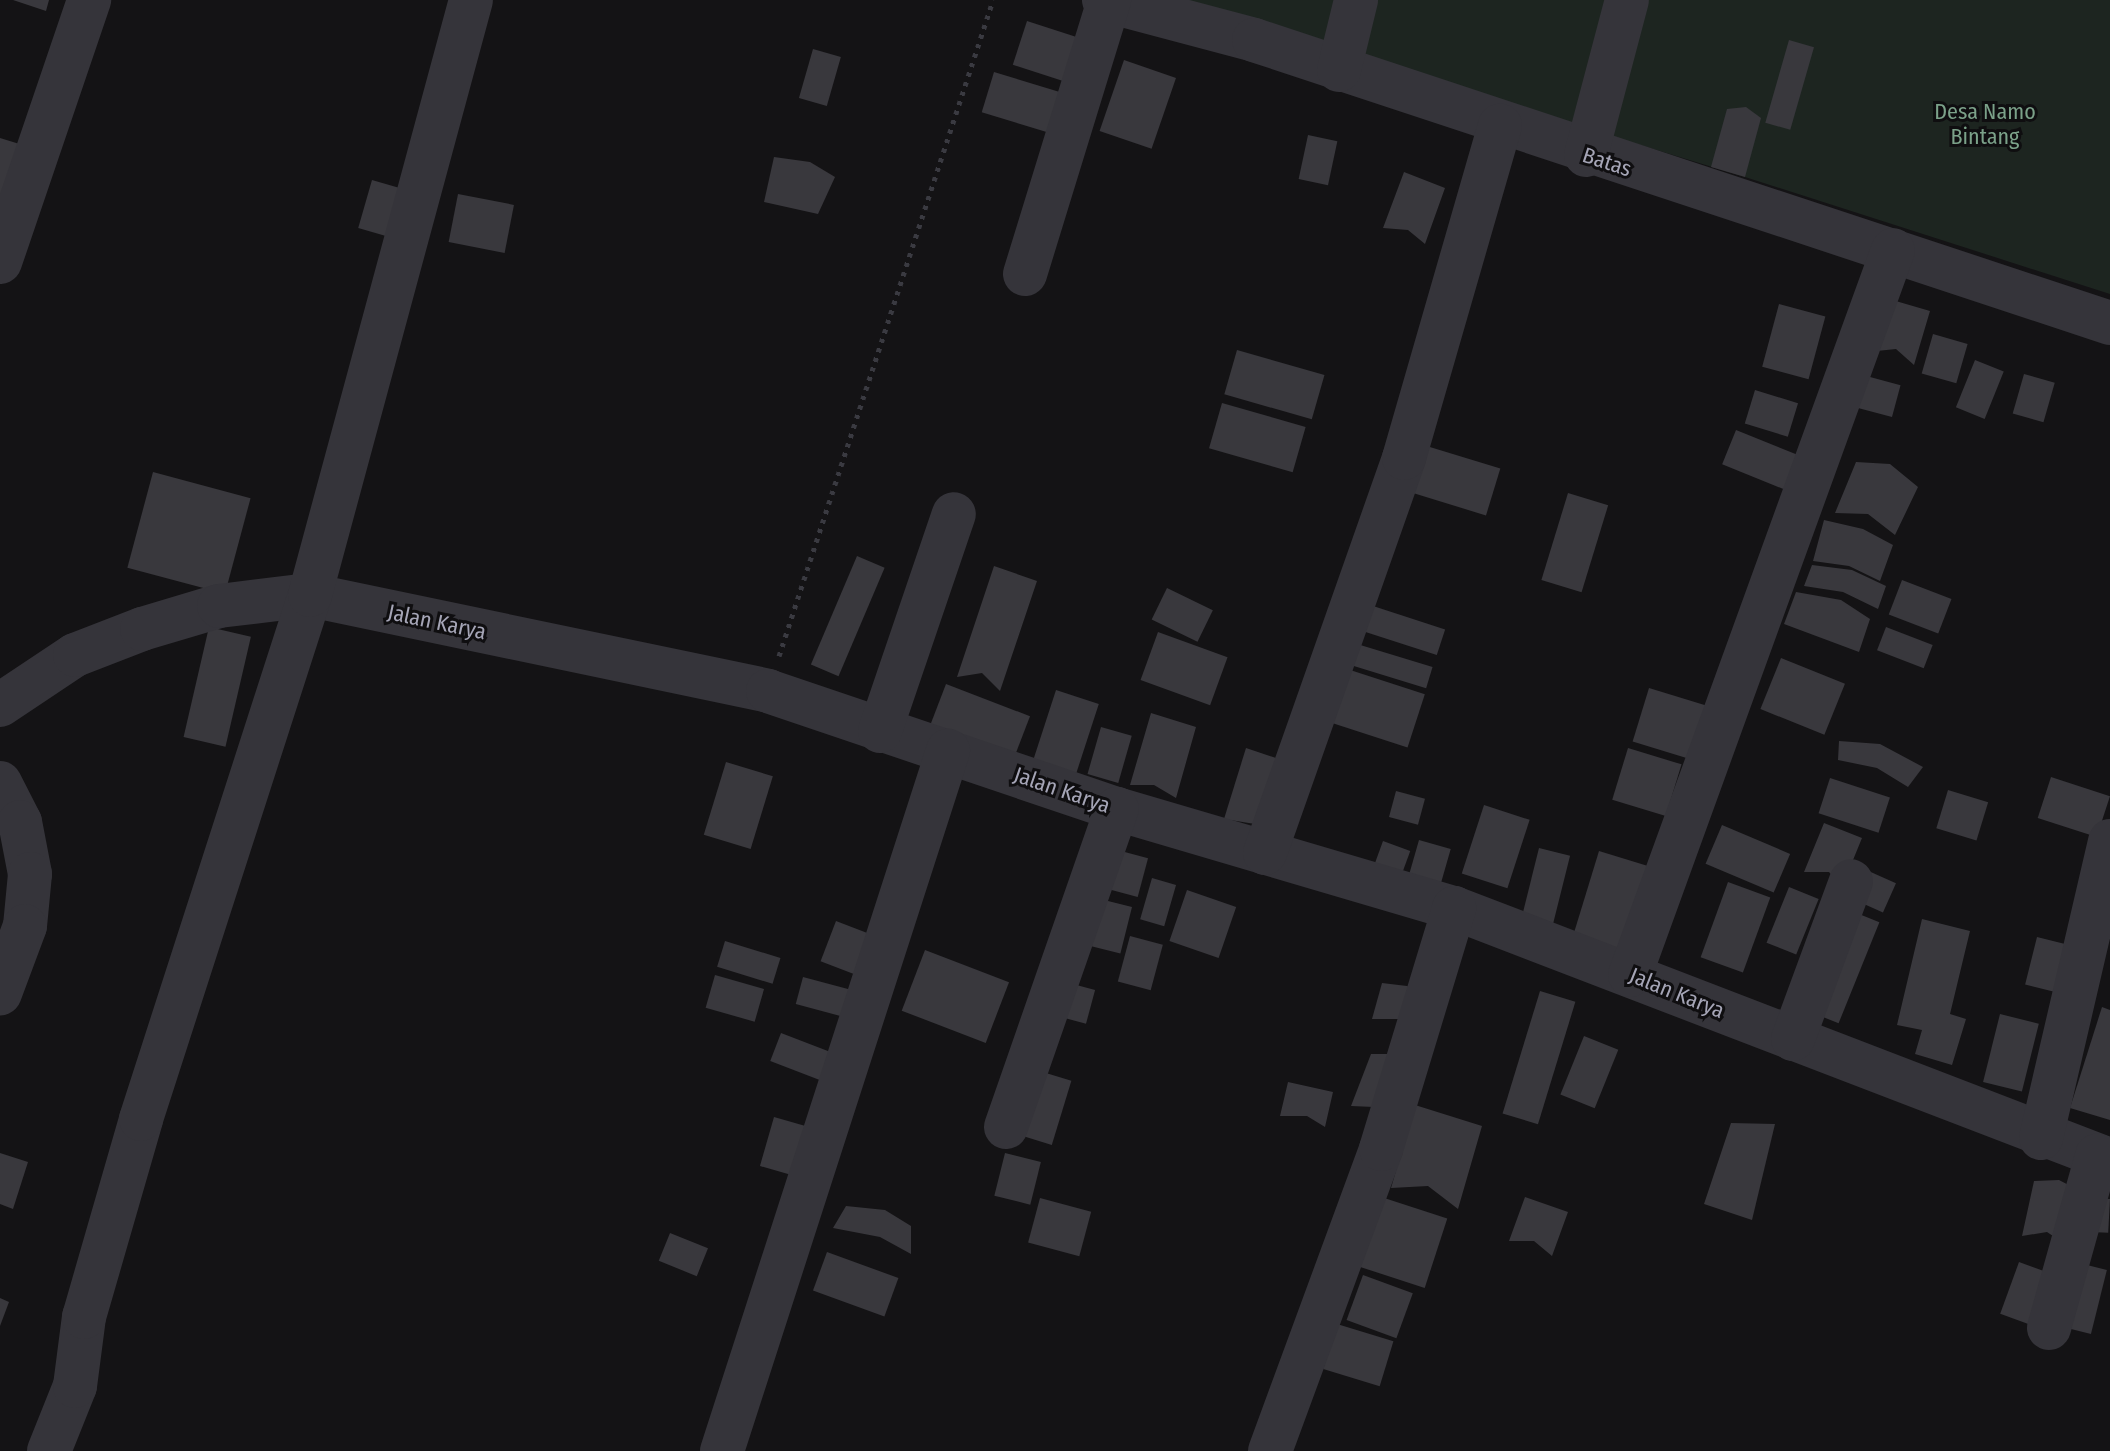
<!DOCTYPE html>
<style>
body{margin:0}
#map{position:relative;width:2110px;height:1451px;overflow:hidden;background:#141315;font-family:"Fira Sans Condensed",sans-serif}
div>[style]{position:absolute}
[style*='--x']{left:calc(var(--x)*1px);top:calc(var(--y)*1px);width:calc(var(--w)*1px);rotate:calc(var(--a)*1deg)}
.green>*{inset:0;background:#1d2520}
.building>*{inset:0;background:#39383d;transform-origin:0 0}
.path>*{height:5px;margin-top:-2.5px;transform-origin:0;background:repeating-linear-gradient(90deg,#3a3a41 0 4px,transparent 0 10px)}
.minor>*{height:44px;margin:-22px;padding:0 22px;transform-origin:22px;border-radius:22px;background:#35343a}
span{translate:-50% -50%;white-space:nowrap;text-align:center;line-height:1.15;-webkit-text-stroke:6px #0f0e10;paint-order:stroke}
.park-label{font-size:22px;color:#7ba189}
.street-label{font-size:22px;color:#a5a5b6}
</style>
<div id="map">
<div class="green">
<i style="clip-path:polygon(1165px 0,2110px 0,2110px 294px,1745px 177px)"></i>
</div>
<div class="building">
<i style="clip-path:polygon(13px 0,49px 0,46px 11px)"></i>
<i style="left:1027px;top:21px;width:65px;height:46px;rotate:18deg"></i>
<i style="left:1789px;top:40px;width:26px;height:86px;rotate:16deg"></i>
<i style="left:813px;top:49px;width:29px;height:51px;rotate:16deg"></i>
<i style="left:1124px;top:60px;width:55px;height:75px;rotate:19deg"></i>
<i style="left:994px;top:72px;width:73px;height:42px;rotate:17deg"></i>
<i style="clip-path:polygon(1746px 107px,1761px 118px,1745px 177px,1711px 167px,1727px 109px)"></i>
<i style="left:1308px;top:135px;width:30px;height:45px;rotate:12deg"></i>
<i style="clip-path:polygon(0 138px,26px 146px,0 212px)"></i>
<i style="clip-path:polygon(774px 157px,810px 162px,835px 177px,818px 214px,764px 202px)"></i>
<i style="clip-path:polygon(1404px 172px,1445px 188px,1425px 244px,1408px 230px,1383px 228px)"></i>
<i style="left:372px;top:180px;width:44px;height:50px;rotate:16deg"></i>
<i style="left:458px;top:194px;width:57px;height:49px;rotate:11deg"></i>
<i style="clip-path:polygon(1882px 297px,1930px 311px,1914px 365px,1896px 349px,1867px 352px)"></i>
<i style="left:1779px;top:304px;width:48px;height:65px;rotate:15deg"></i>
<i style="left:1933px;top:334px;width:36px;height:41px;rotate:16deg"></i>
<i style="left:1237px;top:350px;width:91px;height:46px;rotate:16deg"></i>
<i style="left:1975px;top:360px;width:31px;height:51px;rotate:22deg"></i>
<i style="left:1859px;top:374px;width:43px;height:33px;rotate:15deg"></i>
<i style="left:2024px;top:374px;width:32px;height:41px;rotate:16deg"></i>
<i style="left:1755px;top:390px;width:45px;height:35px;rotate:17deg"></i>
<i style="left:1222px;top:403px;width:87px;height:47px;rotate:16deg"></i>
<i style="left:1736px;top:430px;width:73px;height:37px;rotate:22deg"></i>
<i style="left:1420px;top:444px;width:84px;height:49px;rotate:17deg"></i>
<i style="clip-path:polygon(1856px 462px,1890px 464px,1918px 487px,1895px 535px,1868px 514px,1835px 513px)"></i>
<i style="left:153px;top:472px;width:101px;height:99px;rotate:15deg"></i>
<i style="left:1568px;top:493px;width:42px;height:91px;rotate:17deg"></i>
<i style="clip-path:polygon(1824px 520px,1863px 529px,1893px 545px,1880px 581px,1849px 566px,1813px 561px)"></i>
<i style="left:857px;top:556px;width:30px;height:118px;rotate:23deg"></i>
<i style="clip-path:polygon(1812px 565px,1852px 570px,1886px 586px,1878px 609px,1843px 592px,1804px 586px)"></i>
<i style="clip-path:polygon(994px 566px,1037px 581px,1000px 691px,982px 673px,957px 677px)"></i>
<i style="left:1902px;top:580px;width:53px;height:37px;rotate:21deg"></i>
<i style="left:1167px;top:588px;width:51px;height:35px;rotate:26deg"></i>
<i style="clip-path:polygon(1796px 592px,1841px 600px,1870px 619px,1859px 652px,1784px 624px)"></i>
<i style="left:1370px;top:605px;width:79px;height:27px;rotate:18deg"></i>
<i style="left:209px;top:627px;width:43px;height:113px;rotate:13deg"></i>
<i style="left:1886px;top:627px;width:50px;height:25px;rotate:21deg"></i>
<i style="left:1158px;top:632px;width:74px;height:51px;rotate:20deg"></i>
<i style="left:1357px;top:644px;width:79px;height:22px;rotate:17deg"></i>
<i style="left:1781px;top:658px;width:69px;height:55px;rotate:22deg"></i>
<i style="left:1344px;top:668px;width:85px;height:56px;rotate:18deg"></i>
<i style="left:946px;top:684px;width:90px;height:54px;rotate:21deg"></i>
<i style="left:1649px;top:688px;width:64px;height:56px;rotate:17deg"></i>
<i style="left:1056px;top:690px;width:45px;height:87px;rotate:18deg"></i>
<i style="clip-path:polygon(1151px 713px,1196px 727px,1176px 798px,1154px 785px,1130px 785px)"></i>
<i style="left:1101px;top:727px;width:32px;height:49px;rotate:16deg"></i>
<i style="clip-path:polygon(1839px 741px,1880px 744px,1923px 767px,1908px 787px,1877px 768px,1838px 760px)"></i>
<i style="clip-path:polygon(1246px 748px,1279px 759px,1255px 824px,1224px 819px)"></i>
<i style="left:1628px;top:748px;width:56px;height:54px;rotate:17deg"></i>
<i style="left:726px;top:762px;width:49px;height:76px;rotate:17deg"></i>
<i style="left:2051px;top:777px;width:62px;height:43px;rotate:18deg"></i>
<i style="left:1830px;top:778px;width:63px;height:37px;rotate:18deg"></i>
<i style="left:1948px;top:790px;width:42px;height:40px;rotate:17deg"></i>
<i style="left:1396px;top:791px;width:30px;height:27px;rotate:15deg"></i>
<i style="left:1484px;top:805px;width:48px;height:72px;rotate:18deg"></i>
<i style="clip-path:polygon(1824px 823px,1862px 838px,1842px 887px,1829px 872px,1804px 872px)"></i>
<i style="left:1722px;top:825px;width:74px;height:42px;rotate:23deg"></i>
<i style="left:1419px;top:840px;width:33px;height:40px;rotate:16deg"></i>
<i style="left:1383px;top:841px;width:29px;height:35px;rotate:20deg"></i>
<i style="left:1539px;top:848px;width:32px;height:81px;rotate:14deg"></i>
<i style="left:1121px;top:851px;width:28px;height:40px;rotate:15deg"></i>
<i style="left:1599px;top:851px;width:58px;height:97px;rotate:17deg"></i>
<i style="left:1864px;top:869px;width:35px;height:32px;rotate:24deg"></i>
<i style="left:1152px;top:878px;width:25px;height:43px;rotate:16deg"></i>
<i style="left:1728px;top:882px;width:45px;height:80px;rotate:20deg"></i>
<i style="left:1789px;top:887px;width:32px;height:60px;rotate:22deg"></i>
<i style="left:1187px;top:890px;width:52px;height:54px;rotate:19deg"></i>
<i style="left:1100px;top:899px;width:33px;height:48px;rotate:14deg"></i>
<i style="left:1859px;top:914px;width:22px;height:109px;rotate:22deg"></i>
<i style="clip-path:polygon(1922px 919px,1970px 931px,1950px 1014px,1966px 1019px,1952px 1065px,1915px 1054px,1922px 1030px,1897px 1025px)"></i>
<i style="left:836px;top:921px;width:53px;height:43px;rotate:21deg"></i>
<i style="left:1130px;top:936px;width:34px;height:47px;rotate:15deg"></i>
<i style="left:2037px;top:937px;width:32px;height:49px;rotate:14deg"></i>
<i style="left:725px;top:941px;width:58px;height:27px;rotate:17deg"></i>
<i style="left:925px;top:950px;width:90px;height:65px;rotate:21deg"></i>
<i style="left:715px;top:975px;width:51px;height:34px;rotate:16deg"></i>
<i style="left:803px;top:977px;width:62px;height:28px;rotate:15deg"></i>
<i style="left:1069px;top:983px;width:27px;height:35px;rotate:15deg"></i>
<i style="clip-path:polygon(1382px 983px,1407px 986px,1427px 995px,1400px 1019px,1372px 1019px)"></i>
<i style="left:1540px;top:991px;width:37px;height:128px;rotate:17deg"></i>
<i style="clip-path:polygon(2102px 1007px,2110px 1010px,2110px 1120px,2070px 1108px)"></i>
<i style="left:2000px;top:1014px;width:40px;height:70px;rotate:14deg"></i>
<i style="left:781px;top:1033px;width:69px;height:30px;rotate:21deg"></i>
<i style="left:1584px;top:1036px;width:37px;height:63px;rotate:22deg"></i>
<i style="clip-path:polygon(1371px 1054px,1392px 1054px,1374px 1107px,1351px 1106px)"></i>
<i style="left:1036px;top:1070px;width:37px;height:67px;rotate:17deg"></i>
<i style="clip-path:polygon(1288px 1082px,1333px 1092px,1325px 1127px,1307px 1116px,1280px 1116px)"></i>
<i style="clip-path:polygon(1415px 1105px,1482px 1126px,1458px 1209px,1428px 1186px,1391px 1188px)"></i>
<i style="left:774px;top:1117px;width:40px;height:51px;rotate:16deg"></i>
<i style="clip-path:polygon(1731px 1123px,1775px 1124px,1752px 1220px,1704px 1204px)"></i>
<i style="clip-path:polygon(0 1153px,28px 1162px,13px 1209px,0 1204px)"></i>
<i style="left:1005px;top:1153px;width:37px;height:44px;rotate:14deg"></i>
<i style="clip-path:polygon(2059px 1180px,2080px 1191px,2068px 1246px,2047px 1232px,2022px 1236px,2034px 1181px)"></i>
<i style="left:1375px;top:1195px;width:76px;height:73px;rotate:18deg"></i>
<i style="clip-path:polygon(1525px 1197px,1568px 1212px,1552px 1256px,1534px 1241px,1509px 1241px)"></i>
<i style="left:1040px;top:1198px;width:53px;height:46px;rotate:15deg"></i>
<i style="left:2093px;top:1198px;width:17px;height:34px;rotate:3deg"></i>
<i style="clip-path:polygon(846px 1206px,885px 1210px,911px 1226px,911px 1254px,880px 1237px,833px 1228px)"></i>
<i style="left:670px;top:1233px;width:41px;height:30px;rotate:22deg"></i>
<i style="left:827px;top:1252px;width:76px;height:41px;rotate:20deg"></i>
<i style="left:2071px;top:1261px;width:37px;height:66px;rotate:14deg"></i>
<i style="left:2019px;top:1262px;width:35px;height:55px;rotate:20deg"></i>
<i style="left:1363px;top:1275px;width:53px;height:48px;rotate:20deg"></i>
<i style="clip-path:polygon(0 1298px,9px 1302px,0 1326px)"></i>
<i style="left:1337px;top:1324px;width:59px;height:47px;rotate:17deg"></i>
</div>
<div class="path">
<i style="--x:779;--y:656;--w:690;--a:-71.93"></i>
</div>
<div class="minor">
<i style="--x:1104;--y:0;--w:155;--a:14.9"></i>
<i style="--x:1254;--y:40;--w:902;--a:18.29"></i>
<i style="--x:1339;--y:70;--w:72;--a:-76.3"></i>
<i style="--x:1586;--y:155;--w:160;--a:-75.2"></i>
<i style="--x:0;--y:262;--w:277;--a:-71.2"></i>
<i style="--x:1025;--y:274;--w:286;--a:-72.9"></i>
<i style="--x:0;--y:705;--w:90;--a:-33.7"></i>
<i style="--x:75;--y:655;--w:72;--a:-21.2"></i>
<i style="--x:142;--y:629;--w:80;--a:-16.6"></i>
<i style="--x:219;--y:606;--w:92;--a:-6.9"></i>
<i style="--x:310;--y:595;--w:468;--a:11.8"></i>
<i style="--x:768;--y:691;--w:368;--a:18.7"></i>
<i style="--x:1117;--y:809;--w:351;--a:16.4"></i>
<i style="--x:1454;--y:908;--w:703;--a:21.01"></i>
<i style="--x:880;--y:731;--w:229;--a:-71.2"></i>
<i style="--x:0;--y:783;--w:44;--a:62.9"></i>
<i style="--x:20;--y:822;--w:53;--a:79.1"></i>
<i style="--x:30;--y:874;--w:52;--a:95.5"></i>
<i style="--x:25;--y:926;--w:72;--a:110.5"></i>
<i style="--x:1265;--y:853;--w:419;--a:-70.6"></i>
<i style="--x:1404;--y:458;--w:346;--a:-73.9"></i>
<i style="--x:1630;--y:975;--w:771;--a:-70.06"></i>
<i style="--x:1793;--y:1039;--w:168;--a:-69.8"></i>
<i style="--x:1006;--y:1127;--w:337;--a:-70.8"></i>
<i style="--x:2041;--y:1138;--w:305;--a:-76.9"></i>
<i style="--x:2049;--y:1328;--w:179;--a:-74.4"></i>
<i style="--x:49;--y:1451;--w:70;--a:-68.2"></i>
<i style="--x:75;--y:1386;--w:70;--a:-82.6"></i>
<i style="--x:84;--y:1317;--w:206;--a:-73.9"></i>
<i style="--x:141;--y:1119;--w:551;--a:-72.12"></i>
<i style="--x:310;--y:595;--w:616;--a:-74.86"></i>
<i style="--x:722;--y:1451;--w:736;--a:-72.11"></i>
<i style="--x:1270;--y:1451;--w:322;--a:-69.8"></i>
<i style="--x:1381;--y:1149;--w:252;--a:-73.1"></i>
</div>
<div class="park-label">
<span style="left:1985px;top:124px">Desa Namo<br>Bintang</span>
</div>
<div class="street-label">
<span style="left:1607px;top:162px;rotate:18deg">Batas</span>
<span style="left:437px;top:622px;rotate:12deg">Jalan Karya</span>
<span style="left:1062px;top:790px;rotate:19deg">Jalan Karya</span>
<span style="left:1677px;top:993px;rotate:22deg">Jalan Karya</span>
</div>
</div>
